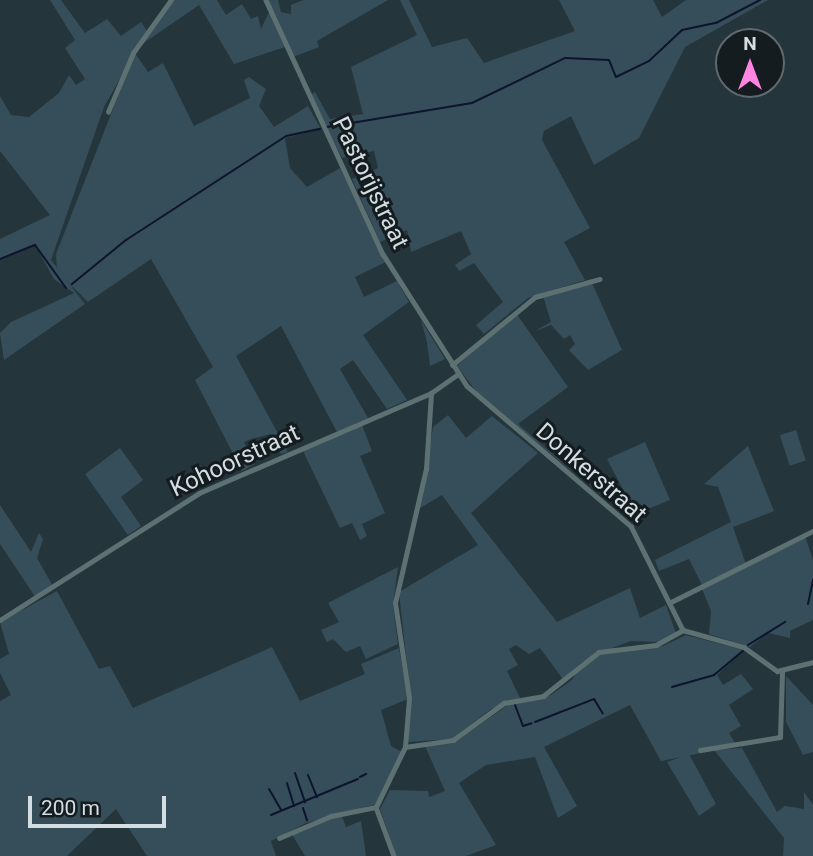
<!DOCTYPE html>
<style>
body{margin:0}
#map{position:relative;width:813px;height:856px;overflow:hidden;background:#25353c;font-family:Roboto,sans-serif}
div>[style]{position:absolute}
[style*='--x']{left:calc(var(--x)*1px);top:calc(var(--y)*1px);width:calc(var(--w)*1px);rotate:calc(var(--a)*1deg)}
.green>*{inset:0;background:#354e59;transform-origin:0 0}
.stream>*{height:2px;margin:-1px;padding:0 1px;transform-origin:1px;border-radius:1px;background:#0e142f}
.minor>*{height:4.5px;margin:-2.25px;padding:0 2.25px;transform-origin:2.25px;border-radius:2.25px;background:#5d7173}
span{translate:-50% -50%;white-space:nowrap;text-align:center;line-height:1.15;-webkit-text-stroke:6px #141c1f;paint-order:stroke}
.street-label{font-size:24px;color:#d3dde2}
.north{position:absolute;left:715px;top:28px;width:70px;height:70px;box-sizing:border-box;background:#141c1f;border:2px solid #60696d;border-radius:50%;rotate:0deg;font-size:19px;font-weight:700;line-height:28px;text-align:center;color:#d3dde2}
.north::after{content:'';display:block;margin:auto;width:24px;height:32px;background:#fe85e0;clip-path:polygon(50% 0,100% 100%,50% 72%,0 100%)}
.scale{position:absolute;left:28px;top:796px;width:138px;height:32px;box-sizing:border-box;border:4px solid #d3dde2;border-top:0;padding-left:9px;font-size:21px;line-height:24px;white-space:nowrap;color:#d3dde2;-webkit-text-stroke:5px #141c1f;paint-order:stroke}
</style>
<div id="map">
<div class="green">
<i style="clip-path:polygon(50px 0,61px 0,85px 33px,107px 19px,121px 36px,141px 22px,147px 31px,104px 107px,51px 260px,85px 304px,4px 360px,0 333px,11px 322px,74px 293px,54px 279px,35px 245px,0 260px,0 239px,50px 215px,0 151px,0 96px,11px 115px,29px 117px,59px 93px,69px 75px,76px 85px,85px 79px,65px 48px,75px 40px)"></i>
<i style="clip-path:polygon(173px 0,217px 0,226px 15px,242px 4px,251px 19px,258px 16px,261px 29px,269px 12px,285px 47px,234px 64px,199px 5px,138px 47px)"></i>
<i style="clip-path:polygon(268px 0,278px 0,281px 12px,291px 14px,291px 5px,303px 0,388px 0,317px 41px,319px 47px,293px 57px)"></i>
<i style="clip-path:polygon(400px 0,409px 0,432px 47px,467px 38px,484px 63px,575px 31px,559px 0,653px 0,662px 17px,686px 0,768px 0,685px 47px,639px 138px,594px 165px,571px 116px,544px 131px,542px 140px,590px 228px,564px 242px,585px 280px,528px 298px,484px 334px,476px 325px,503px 302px,474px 263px,459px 271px,455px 265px,471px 254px,461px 231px,411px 252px,407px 230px,380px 242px,352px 179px,378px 168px,374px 151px,342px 158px,310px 95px,315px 92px,330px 119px,363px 114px,351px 67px,417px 35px)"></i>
<i style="clip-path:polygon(135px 53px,148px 72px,163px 63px,194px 126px,250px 98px,244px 80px,249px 77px,266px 89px,259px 106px,274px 127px,308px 106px,321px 129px,285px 138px,290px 168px,307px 187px,340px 168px,386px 262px,355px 277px,364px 297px,397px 281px,409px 302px,363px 335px,407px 400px,387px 409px,353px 360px,340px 369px,368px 418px,337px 432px,281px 326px,236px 356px,288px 452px,281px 454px,271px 434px,251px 439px,244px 442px,255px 464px,242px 471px,195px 380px,213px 367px,151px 259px,88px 302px,57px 271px,56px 254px)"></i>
<i style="clip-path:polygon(592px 283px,622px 350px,588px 370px,569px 350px,575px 344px,570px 335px,564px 339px,551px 325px,535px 331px,551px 322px,543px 296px)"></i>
<i style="clip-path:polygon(516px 313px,568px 387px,518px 424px,584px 481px,479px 395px,457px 366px)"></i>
<i style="clip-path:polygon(421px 320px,445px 359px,430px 366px,427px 342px)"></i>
<i style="clip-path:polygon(448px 415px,466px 438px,492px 416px,538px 453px,471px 513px,557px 622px,630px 588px,640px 618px,666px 605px,676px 633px,661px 642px,631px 641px,612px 648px,663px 646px,686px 635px,744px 650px,717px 675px,723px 685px,741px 674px,753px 689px,729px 705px,741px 726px,729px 733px,737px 746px,661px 761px,630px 705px,544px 747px,577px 806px,558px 818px,535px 757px,486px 765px,459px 783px,496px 845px,466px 856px,396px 856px,380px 809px,390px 790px,428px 791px,429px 797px,445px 791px,425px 746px,458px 740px,512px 702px,551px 695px,572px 680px,582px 662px,565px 682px,540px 648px,529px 654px,516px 645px,509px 649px,518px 665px,507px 671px,520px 698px,491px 709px,452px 739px,408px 742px,411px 701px,399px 592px,478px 545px,442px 495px,420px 508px,433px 427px)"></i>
<i style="clip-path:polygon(362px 425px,372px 451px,360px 456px,385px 513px,362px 524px,367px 536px,360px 540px,352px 523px,340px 528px,303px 451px)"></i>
<i style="left:796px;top:430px;width:32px;height:17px;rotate:72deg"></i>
<i style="clip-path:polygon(645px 442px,670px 500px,633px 515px,623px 509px,627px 497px,607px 459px)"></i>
<i style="clip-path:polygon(748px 446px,774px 511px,733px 527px,746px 564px,702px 585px,689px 559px,659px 571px,655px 560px,731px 522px,718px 487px,704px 484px)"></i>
<i style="clip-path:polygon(120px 448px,143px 480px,121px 497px,141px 526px,128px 535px,85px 474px)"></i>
<i style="clip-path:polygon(0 505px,31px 552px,39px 533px,43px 539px,37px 558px,54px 588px,36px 598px,0 544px)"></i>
<i style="clip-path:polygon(805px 536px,813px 560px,813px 620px,790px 631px,790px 638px,768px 633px,750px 647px,709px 634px,711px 611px,702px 589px)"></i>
<i style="clip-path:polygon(398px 567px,393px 605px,398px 644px,366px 659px,360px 646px,346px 652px,333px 639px,327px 642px,321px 630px,339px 622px,328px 603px)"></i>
<i style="clip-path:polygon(57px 591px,99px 669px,110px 666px,133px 708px,272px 647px,300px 701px,365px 674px,361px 664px,399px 648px,408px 699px,381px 710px,391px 746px,402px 752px,393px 778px,377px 804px,306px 823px,271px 841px,276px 856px,147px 856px,116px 809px,67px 856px,0 856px,0 701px,11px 695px,0 673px,0 659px,9px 654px,0 622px)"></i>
<i style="clip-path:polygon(786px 676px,813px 705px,813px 752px,803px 755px,786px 722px)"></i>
<i style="clip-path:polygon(742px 748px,777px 812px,785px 806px,804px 809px,804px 792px,813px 805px,813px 856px,783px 856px,784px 838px,714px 750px)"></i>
<i style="clip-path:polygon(689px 754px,716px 804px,699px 816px,667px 762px)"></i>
<i style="clip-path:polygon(341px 814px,346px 827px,361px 821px,366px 856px,305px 856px,291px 833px)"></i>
</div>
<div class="stream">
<i style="--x:327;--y:127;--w:147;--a:-9.4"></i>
<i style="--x:472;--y:103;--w:103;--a:-25.8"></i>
<i style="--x:565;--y:58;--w:44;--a:2.6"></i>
<i style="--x:609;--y:60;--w:18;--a:68"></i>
<i style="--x:616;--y:77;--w:37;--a:-26"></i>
<i style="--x:649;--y:61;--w:45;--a:-43.2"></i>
<i style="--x:682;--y:30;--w:35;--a:-12"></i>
<i style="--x:716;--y:23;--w:50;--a:-27.6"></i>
<i style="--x:0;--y:259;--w:38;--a:-22"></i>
<i style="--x:35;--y:245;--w:53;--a:54.2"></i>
<i style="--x:72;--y:284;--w:70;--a:-39.2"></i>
<i style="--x:126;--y:240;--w:191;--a:-33"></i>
<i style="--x:286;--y:136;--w:35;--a:-12"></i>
<i style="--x:808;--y:604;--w:25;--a:-78"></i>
<i style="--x:748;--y:645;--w:44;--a:-31.9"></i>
<i style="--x:672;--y:687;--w:44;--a:-15.9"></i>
<i style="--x:714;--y:675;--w:39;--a:-40"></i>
<i style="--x:515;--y:705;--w:22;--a:69"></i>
<i style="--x:523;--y:726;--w:9;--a:-18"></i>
<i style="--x:535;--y:722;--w:63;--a:-21.3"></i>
<i style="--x:594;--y:699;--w:17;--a:59"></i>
<i style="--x:295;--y:773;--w:31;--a:71"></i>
<i style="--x:308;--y:775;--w:24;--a:68"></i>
<i style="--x:360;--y:777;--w:7;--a:-27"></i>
<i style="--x:287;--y:783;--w:24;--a:73"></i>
<i style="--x:269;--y:789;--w:24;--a:60"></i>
<i style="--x:303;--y:808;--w:13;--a:72"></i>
<i style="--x:271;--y:815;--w:94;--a:-22.5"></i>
</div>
<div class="minor">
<i style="--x:266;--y:0;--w:280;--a:65.3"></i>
<i style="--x:383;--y:254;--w:156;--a:57.5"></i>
<i style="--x:467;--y:386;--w:216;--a:40.5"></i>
<i style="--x:631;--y:526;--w:116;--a:63.4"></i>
<i style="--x:683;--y:630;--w:63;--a:15.6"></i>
<i style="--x:744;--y:647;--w:41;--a:36"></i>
<i style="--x:777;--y:671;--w:37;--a:-14"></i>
<i style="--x:108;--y:112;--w:64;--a:-67"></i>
<i style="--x:133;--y:53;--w:65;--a:-54.4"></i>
<i style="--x:452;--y:365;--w:107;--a:-39.3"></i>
<i style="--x:535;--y:297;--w:67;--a:-15.5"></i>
<i style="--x:669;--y:603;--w:161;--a:-26.6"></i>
<i style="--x:0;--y:620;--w:236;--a:-32.5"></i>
<i style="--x:199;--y:493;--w:253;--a:-23.3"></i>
<i style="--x:431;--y:393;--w:33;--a:-35"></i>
<i style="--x:405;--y:747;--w:49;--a:-8.3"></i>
<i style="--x:453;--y:740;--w:63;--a:-36"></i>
<i style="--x:504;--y:703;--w:40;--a:-10"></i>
<i style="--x:543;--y:696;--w:71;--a:-38.2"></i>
<i style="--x:599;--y:652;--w:57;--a:-7"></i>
<i style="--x:656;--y:645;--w:31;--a:-29"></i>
<i style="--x:700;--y:750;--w:81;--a:-9.2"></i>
<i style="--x:780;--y:737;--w:65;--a:-88.2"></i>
<i style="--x:376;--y:807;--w:52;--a:69.8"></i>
<i style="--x:279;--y:838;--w:56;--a:-22.9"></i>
<i style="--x:331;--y:816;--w:46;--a:-11.3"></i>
<i style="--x:376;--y:807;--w:67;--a:-64.2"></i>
<i style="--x:405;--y:747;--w:49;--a:-85.3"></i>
<i style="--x:409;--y:698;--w:96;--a:-98.4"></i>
<i style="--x:395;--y:603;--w:138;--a:-77"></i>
<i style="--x:426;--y:469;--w:76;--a:-86.2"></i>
</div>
<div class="street-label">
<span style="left:370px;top:183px;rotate:64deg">Pastorijstraat</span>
<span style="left:235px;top:461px;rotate:-25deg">Kohoorstraat</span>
<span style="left:591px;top:473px;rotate:41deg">Donkerstraat</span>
</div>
<div class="north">N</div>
<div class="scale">200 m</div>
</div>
